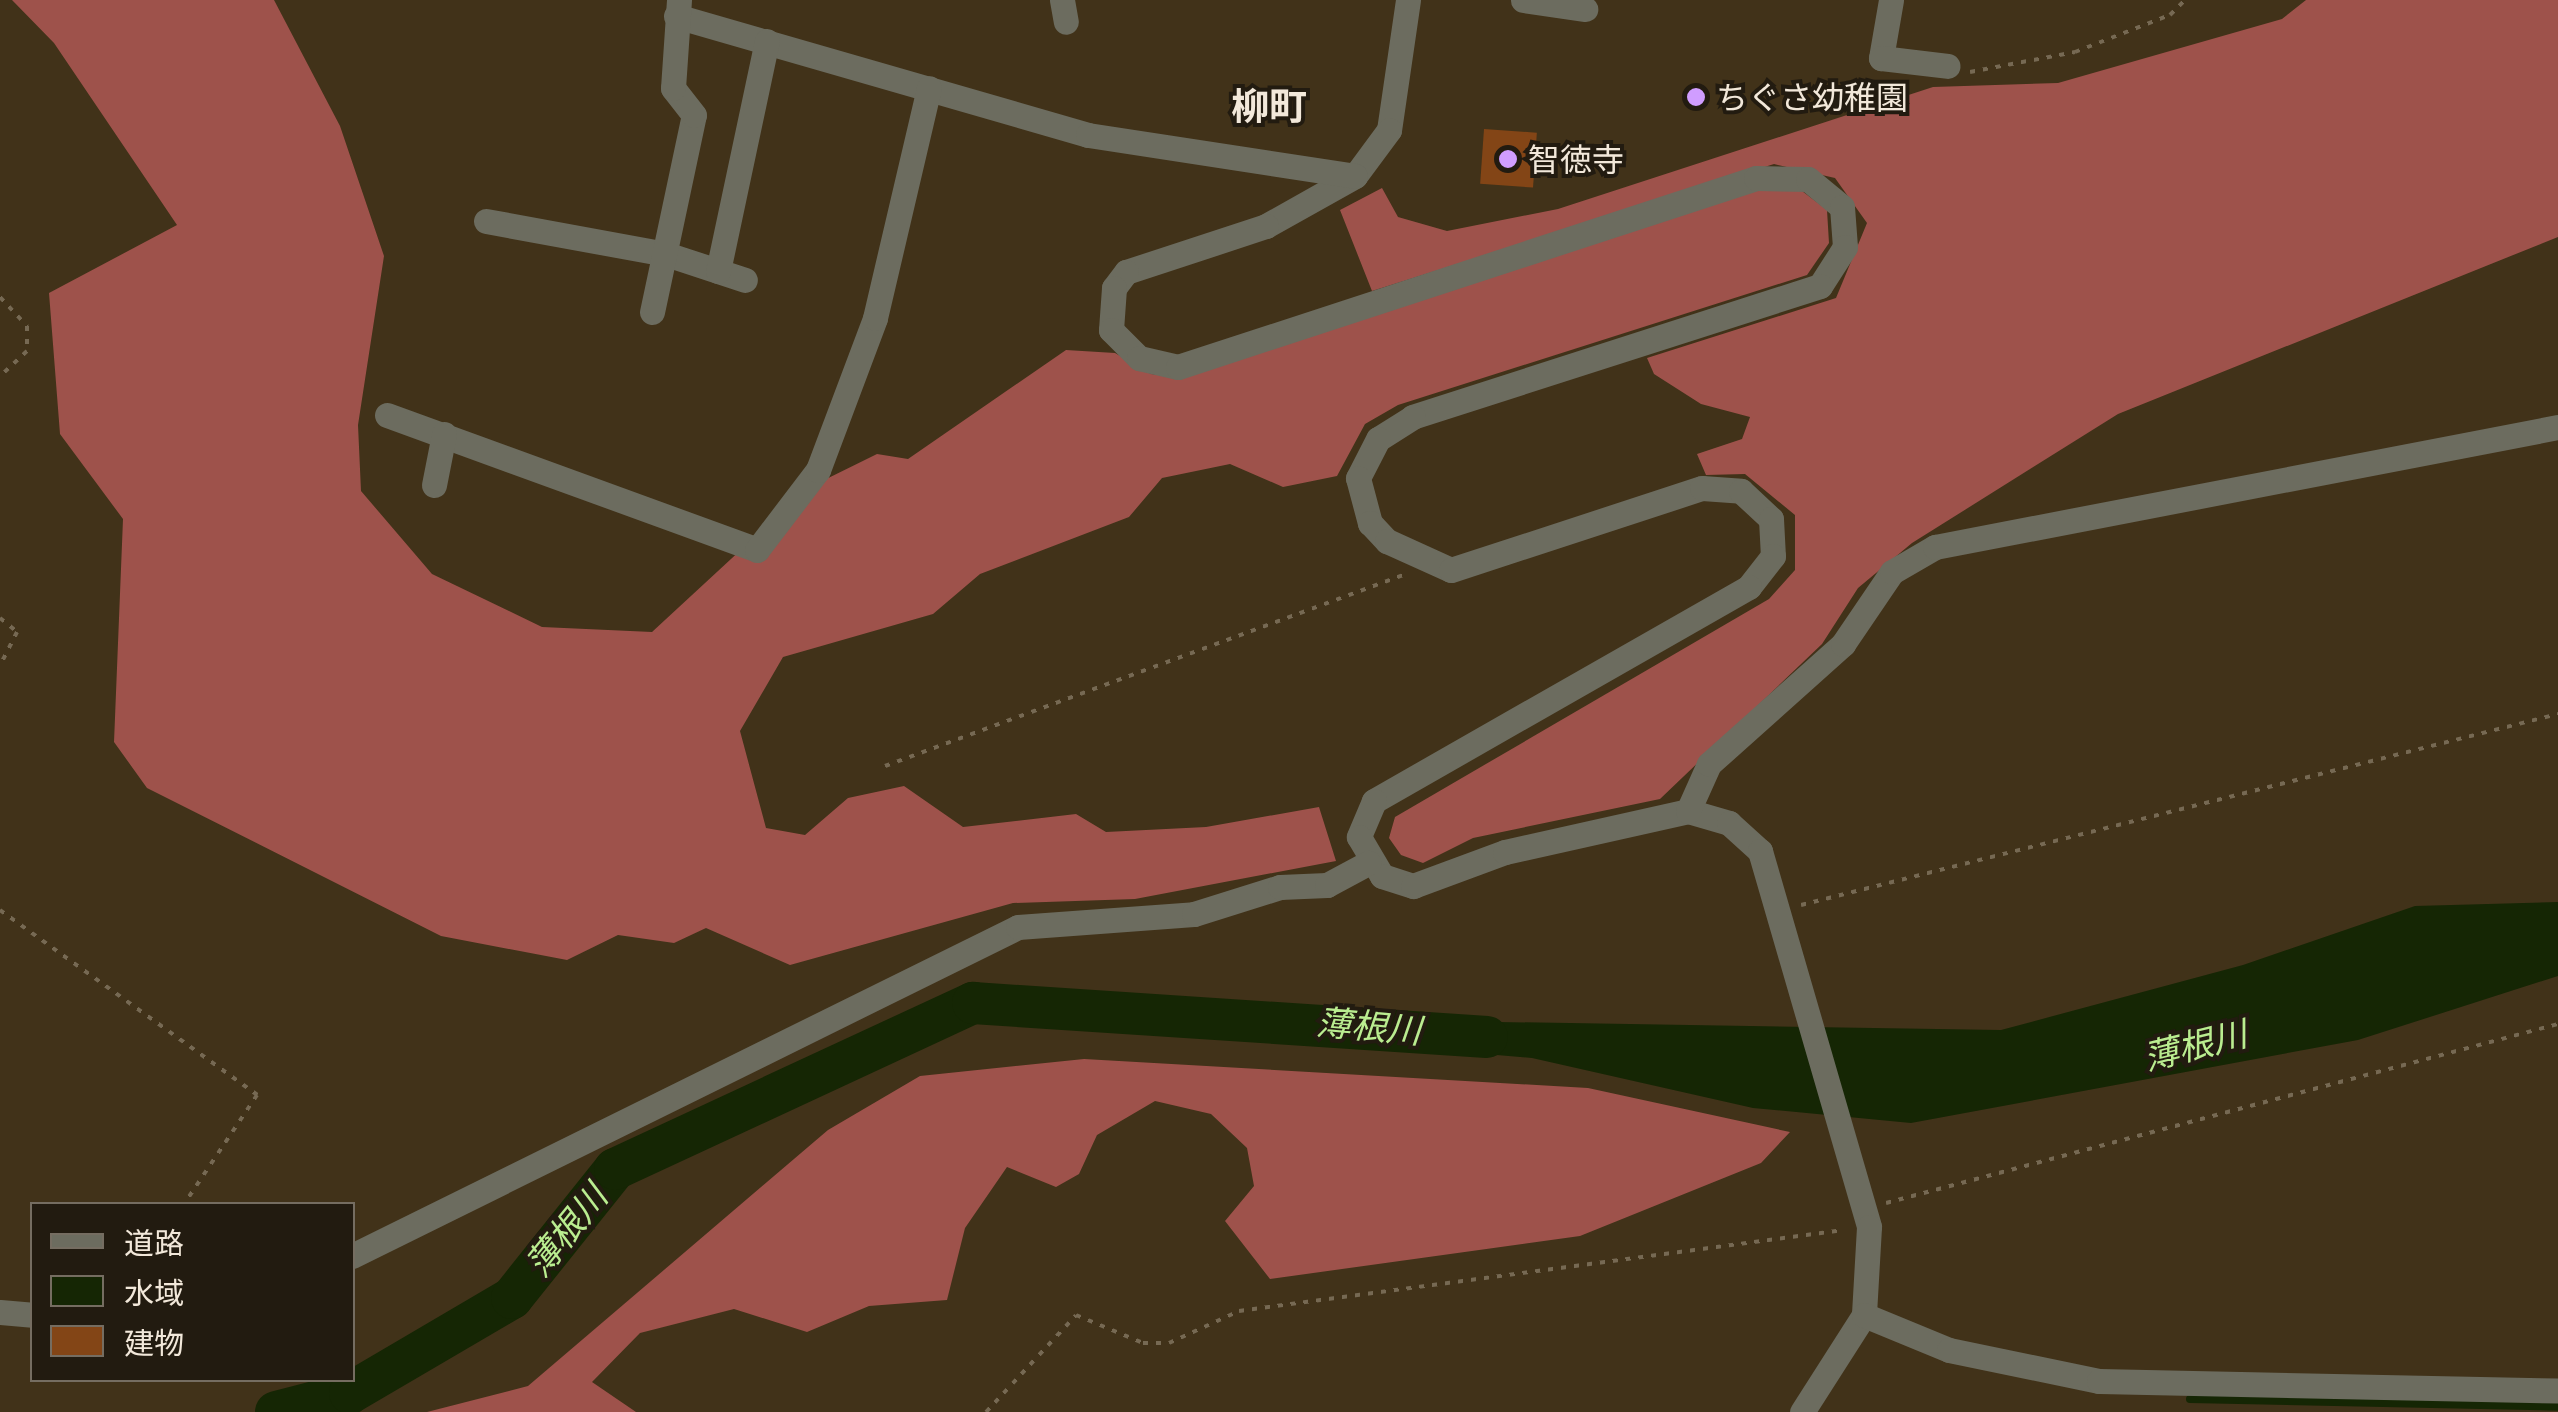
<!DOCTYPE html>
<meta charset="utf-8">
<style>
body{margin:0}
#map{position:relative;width:2558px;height:1412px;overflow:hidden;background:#413219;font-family:"IBM Plex Sans","Noto Sans JP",sans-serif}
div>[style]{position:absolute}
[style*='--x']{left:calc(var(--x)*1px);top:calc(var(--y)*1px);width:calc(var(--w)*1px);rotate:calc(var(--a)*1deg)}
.forest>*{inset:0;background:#9e524b}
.water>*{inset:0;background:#152604}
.stream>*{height:8px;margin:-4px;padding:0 4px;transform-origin:4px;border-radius:4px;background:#152604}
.river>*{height:42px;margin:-21px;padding:0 21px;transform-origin:21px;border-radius:21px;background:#152604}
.building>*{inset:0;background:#834516;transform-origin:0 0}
.path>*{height:4px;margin-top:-2px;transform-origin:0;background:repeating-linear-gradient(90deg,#766953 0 5px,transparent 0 13px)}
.minor>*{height:25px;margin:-12.5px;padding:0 12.5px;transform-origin:12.5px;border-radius:12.5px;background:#6c6c5f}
.dots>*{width:28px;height:28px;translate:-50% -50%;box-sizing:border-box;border:5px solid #221b10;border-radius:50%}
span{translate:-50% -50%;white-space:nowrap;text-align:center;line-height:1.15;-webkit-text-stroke:8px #221b10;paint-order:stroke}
.poi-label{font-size:32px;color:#f2e8da}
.left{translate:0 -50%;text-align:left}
.water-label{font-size:35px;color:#baed90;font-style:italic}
.quarter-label{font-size:38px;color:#f2e8da;font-weight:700}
.legend{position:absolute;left:30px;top:1202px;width:325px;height:180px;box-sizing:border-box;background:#221b10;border:2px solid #756d61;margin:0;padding:12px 18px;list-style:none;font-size:30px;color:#f2e8da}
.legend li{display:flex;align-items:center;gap:20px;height:50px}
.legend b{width:50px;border:2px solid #756d61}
</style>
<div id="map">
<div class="forest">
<i style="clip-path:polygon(12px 0,274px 0,340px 126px,384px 256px,358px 425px,361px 491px,432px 574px,542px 627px,652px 632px,808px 488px,877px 454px,908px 459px,1066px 350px,1115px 353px,1151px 374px,1180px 377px,1757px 189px,1802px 191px,1827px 210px,1829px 243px,1807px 275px,1398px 405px,1365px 424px,1337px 476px,1283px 487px,1230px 464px,1162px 478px,1129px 517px,980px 574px,933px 614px,783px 657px,740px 731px,766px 828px,805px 835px,848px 798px,904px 786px,963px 827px,1076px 814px,1106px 832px,1206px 827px,1319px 807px,1336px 861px,1135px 899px,1013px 903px,790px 965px,706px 928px,674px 943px,618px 935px,567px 960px,441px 936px,147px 788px,114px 742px,123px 519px,60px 434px,49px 293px,177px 225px,54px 43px)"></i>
<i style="clip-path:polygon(2306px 0,2558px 0,2558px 237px,2118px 414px,1912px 543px,1858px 588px,1822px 644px,1660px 799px,1473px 838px,1423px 863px,1401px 855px,1389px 838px,1395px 817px,1769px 599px,1795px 570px,1795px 515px,1745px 474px,1706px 475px,1697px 454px,1742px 439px,1750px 417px,1701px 404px,1654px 374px,1647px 358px,1836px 298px,1867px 223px,1835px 178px,1774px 164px,1372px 291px,1340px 210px,1382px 188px,1398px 217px,1447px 231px,1558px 209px,1933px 87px,2058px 83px,2282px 19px)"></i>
<i style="clip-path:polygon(1084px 1059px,1588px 1088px,1790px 1132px,1761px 1163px,1580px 1236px,1270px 1279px,1225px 1221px,1254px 1186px,1247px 1148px,1211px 1114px,1155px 1101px,1097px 1135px,1079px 1174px,1056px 1187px,1007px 1167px,965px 1228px,947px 1300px,869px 1306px,807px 1332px,734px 1309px,640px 1333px,592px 1382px,636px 1412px,427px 1412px,528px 1386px,828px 1130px,920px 1076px)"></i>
</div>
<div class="water">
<i style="clip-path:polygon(2558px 902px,2558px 976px,2358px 1040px,1911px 1123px,1753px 1108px,1532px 1058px,1415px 1048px,1440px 1021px,2001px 1030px,2243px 965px,2415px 906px)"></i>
</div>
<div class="stream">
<i style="--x:2190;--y:1399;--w:368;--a:1.2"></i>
</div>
<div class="river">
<i style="--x:276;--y:1412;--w:76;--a:-14.4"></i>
<i style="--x:350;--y:1393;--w:188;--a:-30.4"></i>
<i style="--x:512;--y:1298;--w:165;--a:-51.4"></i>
<i style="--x:615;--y:1169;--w:395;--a:-24.9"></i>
<i style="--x:973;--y:1003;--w:515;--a:3.78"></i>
</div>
<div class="building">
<i style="left:1484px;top:129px;width:53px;height:55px;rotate:4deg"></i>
</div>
<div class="path">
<i style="--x:1970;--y:72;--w:107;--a:-10.8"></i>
<i style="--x:2075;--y:52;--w:102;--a:-21.3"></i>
<i style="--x:2170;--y:15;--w:21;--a:-45"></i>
<i style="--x:0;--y:297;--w:40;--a:47"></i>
<i style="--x:27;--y:326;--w:25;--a:90"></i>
<i style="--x:27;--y:351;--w:37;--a:137"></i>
<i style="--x:0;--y:618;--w:22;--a:39"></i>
<i style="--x:17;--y:632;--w:37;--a:117"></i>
<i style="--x:885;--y:766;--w:552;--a:-20.24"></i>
<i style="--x:1801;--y:905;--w:781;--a:-14.16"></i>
<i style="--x:0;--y:910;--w:317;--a:35.7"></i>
<i style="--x:257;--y:1095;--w:131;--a:123.8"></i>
<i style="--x:1886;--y:1203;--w:695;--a:-14.92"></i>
<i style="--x:986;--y:1412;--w:132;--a:-47.1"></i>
<i style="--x:1076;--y:1315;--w:73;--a:22.7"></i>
<i style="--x:1143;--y:1343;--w:26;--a:0"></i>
<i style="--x:1169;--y:1343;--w:77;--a:-24.6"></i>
<i style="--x:1239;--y:1311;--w:610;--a:-7.63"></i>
</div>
<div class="minor">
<i style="--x:1062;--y:0;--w:22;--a:80"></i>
<i style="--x:1408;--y:0;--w:131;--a:98.3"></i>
<i style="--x:1389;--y:130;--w:57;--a:126.5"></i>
<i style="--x:1355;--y:176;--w:102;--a:150.7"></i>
<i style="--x:1266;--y:226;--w:147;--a:161.8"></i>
<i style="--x:1126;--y:272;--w:20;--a:127"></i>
<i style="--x:1114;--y:288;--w:42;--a:94.1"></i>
<i style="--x:1111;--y:330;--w:40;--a:45"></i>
<i style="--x:1139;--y:358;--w:40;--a:13"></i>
<i style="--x:1178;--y:367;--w:608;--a:-18.11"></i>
<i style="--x:1756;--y:178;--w:52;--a:1.1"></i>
<i style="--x:1808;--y:179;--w:44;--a:39.5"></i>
<i style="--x:1842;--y:207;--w:40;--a:85.7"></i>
<i style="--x:1845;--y:247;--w:46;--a:122.7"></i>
<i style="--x:1820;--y:286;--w:428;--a:162.2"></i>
<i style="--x:1413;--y:417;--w:41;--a:147.8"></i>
<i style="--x:1378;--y:439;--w:44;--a:117.1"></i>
<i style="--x:1358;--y:478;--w:47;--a:75.1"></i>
<i style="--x:1370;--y:523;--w:25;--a:47"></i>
<i style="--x:1387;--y:541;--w:70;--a:24.4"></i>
<i style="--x:1451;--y:570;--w:264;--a:-18.1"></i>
<i style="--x:1702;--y:488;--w:39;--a:4"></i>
<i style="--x:1741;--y:491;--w:41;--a:43"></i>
<i style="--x:1771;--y:519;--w:37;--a:87"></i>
<i style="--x:1773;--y:556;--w:39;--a:128"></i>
<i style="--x:1749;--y:587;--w:432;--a:150.3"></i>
<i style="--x:1374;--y:801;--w:39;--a:113"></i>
<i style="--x:1359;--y:837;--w:45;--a:59.5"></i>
<i style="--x:1382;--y:876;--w:33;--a:18"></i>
<i style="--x:1413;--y:886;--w:98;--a:-20.3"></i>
<i style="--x:1505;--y:852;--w:188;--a:-12.6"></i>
<i style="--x:1688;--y:811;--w:43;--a:16.3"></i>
<i style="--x:1729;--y:823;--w:42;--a:42.1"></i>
<i style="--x:1760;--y:851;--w:391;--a:73.8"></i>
<i style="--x:1869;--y:1227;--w:88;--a:93.3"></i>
<i style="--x:1864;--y:1315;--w:115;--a:122.6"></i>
<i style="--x:1523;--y:0;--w:63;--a:8.3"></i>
<i style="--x:1891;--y:0;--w:59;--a:99.8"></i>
<i style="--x:1881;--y:58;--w:67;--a:6.8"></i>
<i style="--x:676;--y:16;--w:429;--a:16.1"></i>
<i style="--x:1088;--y:135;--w:270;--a:8.7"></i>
<i style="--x:486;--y:221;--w:183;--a:10.4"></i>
<i style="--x:666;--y:254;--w:83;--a:18.2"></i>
<i style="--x:718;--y:271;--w:235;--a:-78"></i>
<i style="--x:652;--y:312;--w:201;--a:-78"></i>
<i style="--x:694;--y:115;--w:34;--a:-128"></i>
<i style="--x:673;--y:88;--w:88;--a:-86.1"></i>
<i style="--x:387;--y:415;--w:394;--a:20"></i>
<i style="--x:757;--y:550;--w:101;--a:-52.7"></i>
<i style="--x:818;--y:470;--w:162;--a:-69.4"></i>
<i style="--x:875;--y:318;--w:236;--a:-76.8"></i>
<i style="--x:434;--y:485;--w:52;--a:-78.9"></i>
<i style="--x:1688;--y:811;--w:51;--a:-65.9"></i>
<i style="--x:1709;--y:764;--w:180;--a:-41.8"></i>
<i style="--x:1843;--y:644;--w:87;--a:-55.8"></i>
<i style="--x:1892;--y:572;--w:50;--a:-30.2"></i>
<i style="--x:1935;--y:547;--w:634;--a:-10.9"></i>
<i style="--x:352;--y:1256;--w:743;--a:-26.29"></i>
<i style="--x:1018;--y:927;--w:176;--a:-4.2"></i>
<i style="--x:1194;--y:914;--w:90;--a:-17.4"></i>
<i style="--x:1280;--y:887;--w:47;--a:-2.4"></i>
<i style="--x:1327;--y:885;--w:47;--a:-28.2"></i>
<i style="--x:0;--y:1312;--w:32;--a:5"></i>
<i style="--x:1864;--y:1315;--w:92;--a:22.4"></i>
<i style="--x:1949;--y:1350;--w:153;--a:11.7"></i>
<i style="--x:2099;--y:1381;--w:459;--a:1.2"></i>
</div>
<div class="dots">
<i style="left:1696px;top:97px;background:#d09dff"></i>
<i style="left:1508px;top:159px;background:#d09dff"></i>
</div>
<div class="poi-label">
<span class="left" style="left:1716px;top:97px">ちぐさ幼稚園</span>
<span class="left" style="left:1528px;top:159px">智徳寺</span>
</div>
<div class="water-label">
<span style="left:1369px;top:1026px;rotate:5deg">薄根川</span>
<span style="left:2195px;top:1045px;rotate:-14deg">薄根川</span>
<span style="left:566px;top:1230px;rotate:-51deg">薄根川</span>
</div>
<div class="quarter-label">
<span style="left:1269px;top:106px">柳町</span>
</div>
<ul class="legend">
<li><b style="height:12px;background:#6c6c5f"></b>道路</li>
<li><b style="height:28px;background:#152604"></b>水域</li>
<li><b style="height:28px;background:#834516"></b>建物</li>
</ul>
</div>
